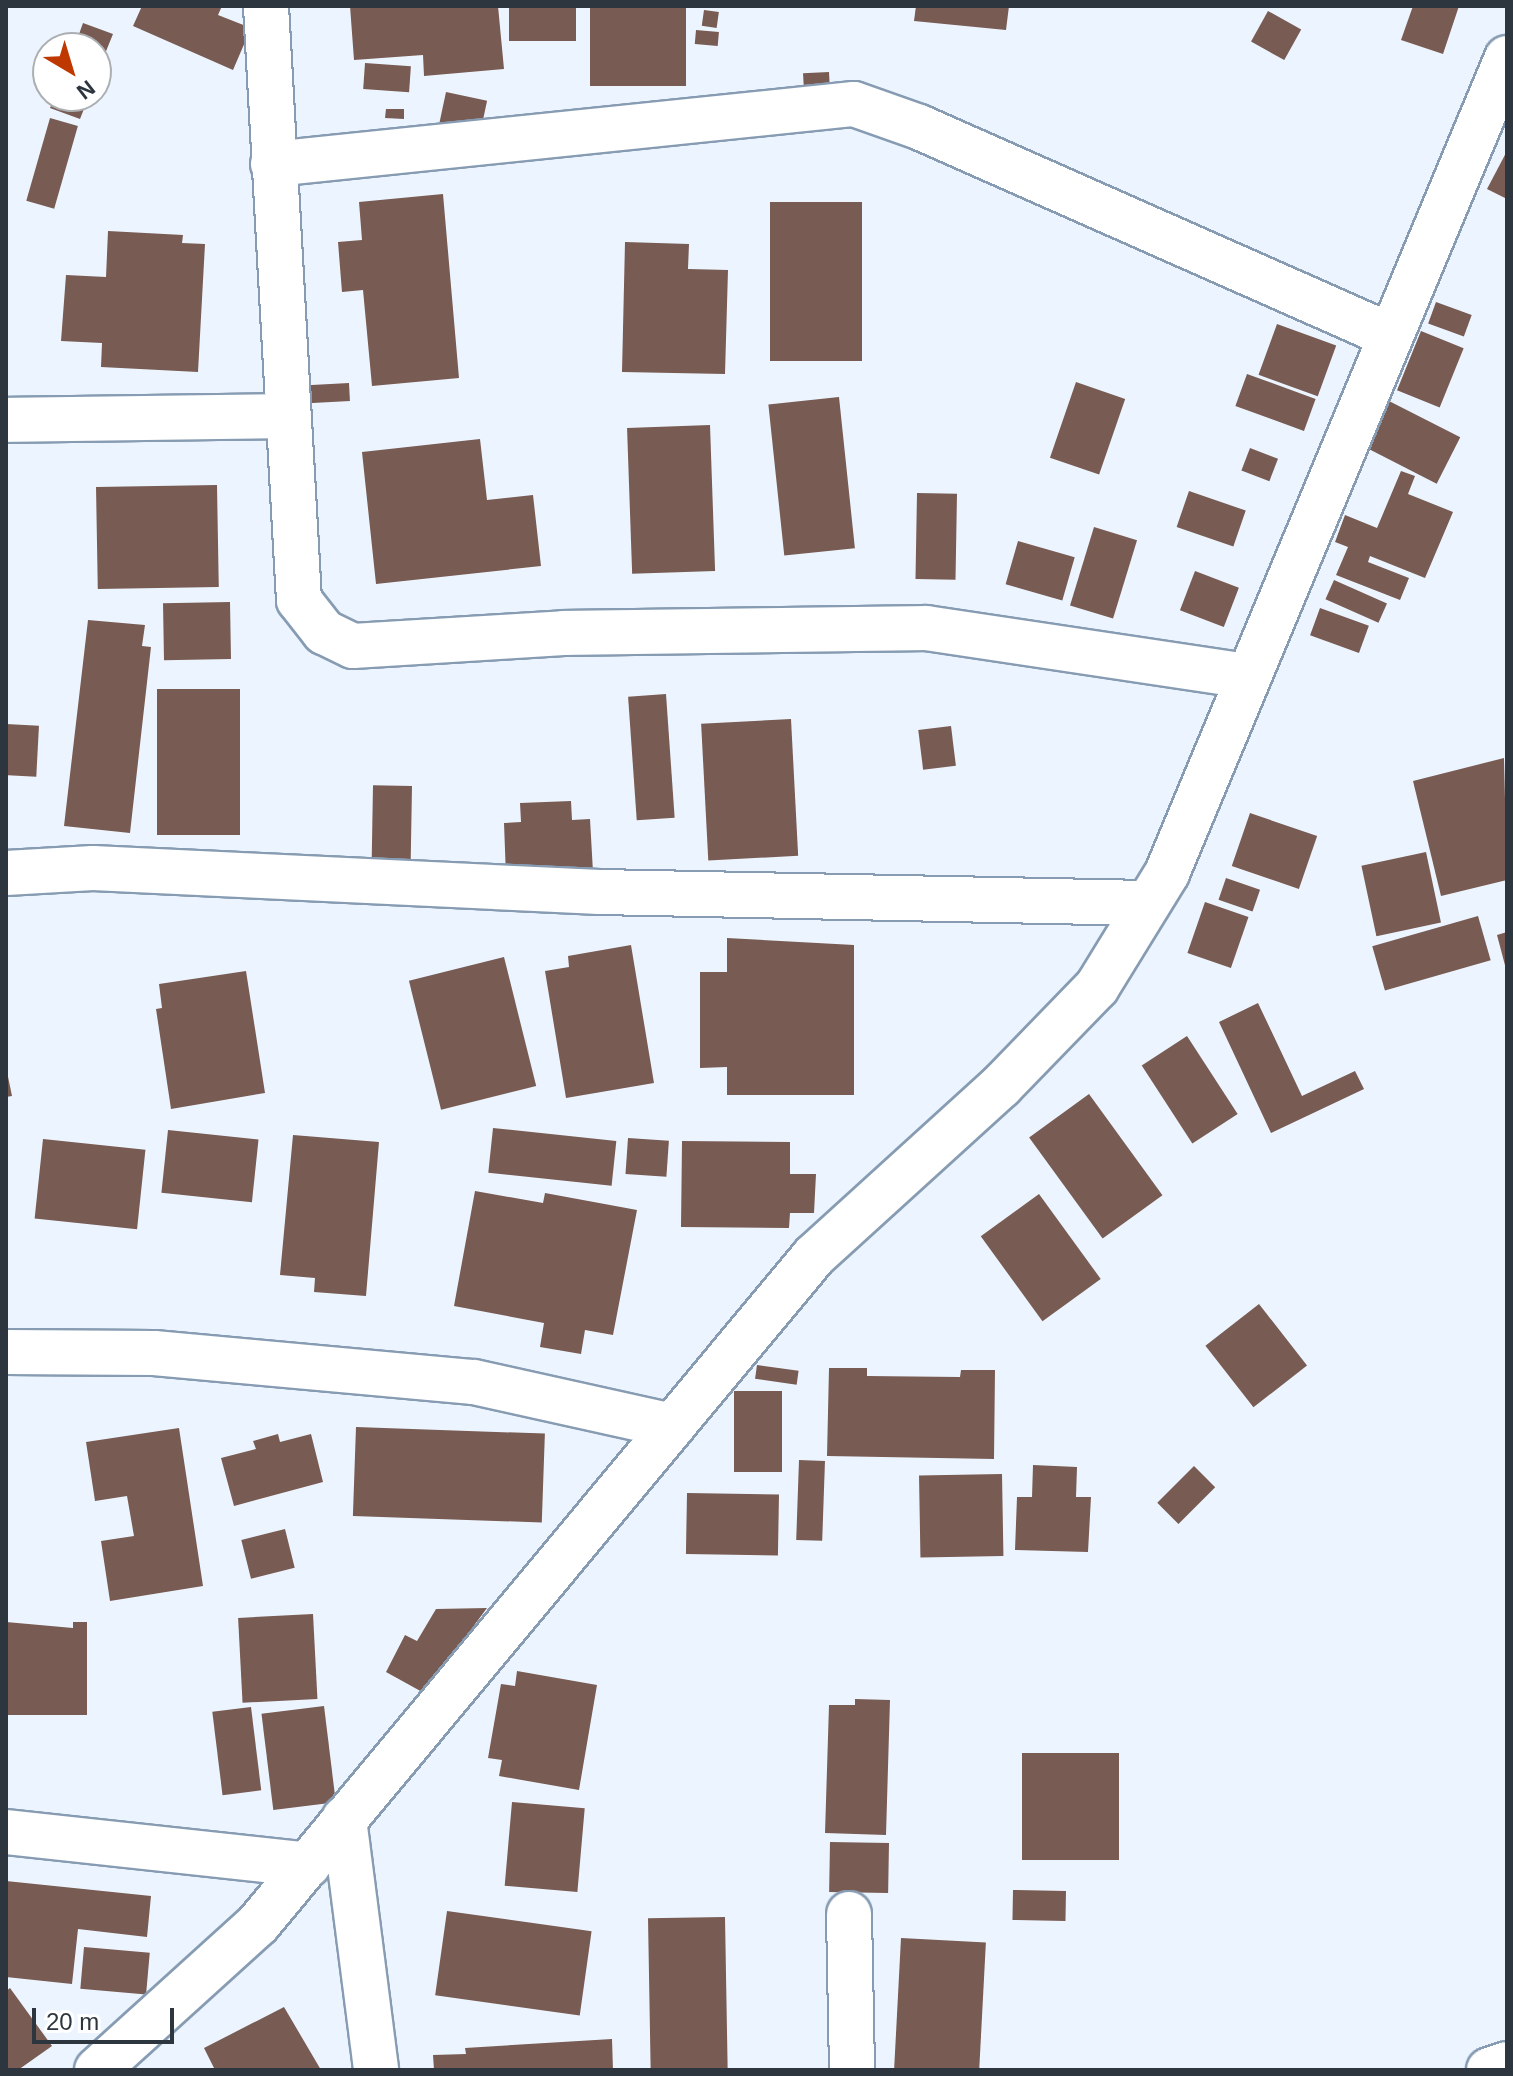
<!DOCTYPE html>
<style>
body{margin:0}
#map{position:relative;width:1513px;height:2076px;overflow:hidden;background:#ecf5ff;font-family:Helvetica,sans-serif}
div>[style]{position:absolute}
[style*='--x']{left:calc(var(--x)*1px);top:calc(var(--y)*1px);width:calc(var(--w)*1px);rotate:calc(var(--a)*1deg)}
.building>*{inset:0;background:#785b52;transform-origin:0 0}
.roads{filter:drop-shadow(2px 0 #879cb2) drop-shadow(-2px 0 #879cb2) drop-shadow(0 2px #879cb2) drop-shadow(0 -2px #879cb2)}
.street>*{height:44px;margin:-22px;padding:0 22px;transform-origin:22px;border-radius:22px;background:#fff}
span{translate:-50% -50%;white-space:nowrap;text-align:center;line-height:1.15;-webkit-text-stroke:8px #fff;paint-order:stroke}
.frame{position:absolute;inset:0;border:8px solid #2d363f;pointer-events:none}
.north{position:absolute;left:32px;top:32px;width:80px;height:80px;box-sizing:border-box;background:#fff;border:2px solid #abafb2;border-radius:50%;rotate:142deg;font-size:22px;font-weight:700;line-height:32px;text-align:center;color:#2d363f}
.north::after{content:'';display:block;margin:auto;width:28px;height:36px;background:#bf3800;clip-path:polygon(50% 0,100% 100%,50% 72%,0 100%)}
.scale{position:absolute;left:32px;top:2008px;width:142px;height:36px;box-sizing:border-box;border:4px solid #2d363f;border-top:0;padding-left:10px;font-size:24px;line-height:28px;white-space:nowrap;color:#2d363f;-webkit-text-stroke:6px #fff;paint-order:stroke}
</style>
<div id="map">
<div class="building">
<i style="clip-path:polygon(142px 6px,222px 6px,218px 15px,251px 28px,233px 70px,133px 26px)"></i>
<i style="clip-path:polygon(350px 6px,498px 6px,504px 69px,424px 76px,423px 55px,354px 60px)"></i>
<i style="left:509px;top:6px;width:67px;height:35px"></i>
<i style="left:590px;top:6px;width:96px;height:80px"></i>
<i style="clip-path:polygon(916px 6px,1009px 6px,1006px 30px,914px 21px)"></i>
<i style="clip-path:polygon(1413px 6px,1459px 6px,1443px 54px,1401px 40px)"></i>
<i style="left:704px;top:10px;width:15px;height:16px;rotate:8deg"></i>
<i style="left:1268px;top:11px;width:38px;height:35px;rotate:29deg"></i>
<i style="clip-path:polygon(83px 23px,113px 34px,96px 76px,96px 48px,74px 48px)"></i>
<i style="left:696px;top:30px;width:23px;height:14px;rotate:5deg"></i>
<i style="left:365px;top:63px;width:46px;height:26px;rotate:4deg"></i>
<i style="left:829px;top:72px;width:21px;height:26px;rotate:87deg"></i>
<i style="left:446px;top:92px;width:42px;height:32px;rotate:12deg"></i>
<i style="clip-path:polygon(55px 96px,89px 96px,80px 119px,50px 108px)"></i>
<i style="clip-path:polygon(386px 109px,404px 109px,404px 119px,385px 118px)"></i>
<i style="left:50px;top:118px;width:29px;height:86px;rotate:16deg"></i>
<i style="clip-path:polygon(1507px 151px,1507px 199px,1487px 189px)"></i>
<i style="clip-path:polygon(443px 194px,459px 378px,372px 386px,363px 290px,342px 292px,338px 242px,362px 240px,359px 202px)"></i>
<i style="left:862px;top:202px;width:159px;height:92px;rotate:90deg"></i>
<i style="clip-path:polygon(108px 231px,183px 235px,182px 243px,205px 244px,198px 372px,101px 367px,102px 343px,61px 341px,66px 275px,106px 277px)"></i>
<i style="clip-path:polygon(625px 242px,689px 244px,688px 269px,728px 270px,725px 374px,622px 372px)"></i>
<i style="left:1436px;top:302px;width:38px;height:23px;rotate:20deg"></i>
<i style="left:1277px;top:324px;width:63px;height:54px;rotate:20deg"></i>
<i style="left:1421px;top:331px;width:46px;height:64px;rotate:22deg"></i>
<i style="left:1247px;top:374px;width:73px;height:34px;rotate:20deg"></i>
<i style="left:1076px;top:382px;width:52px;height:80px;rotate:19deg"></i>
<i style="left:349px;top:383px;width:18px;height:42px;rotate:87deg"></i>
<i style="left:839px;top:397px;width:152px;height:71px;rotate:84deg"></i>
<i style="left:1389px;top:401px;width:80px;height:52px;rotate:27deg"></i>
<i style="left:710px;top:425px;width:146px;height:83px;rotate:88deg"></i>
<i style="clip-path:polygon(480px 439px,487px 500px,533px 495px,541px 566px,376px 584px,362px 452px)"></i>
<i style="left:1250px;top:448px;width:30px;height:24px;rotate:21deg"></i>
<i style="clip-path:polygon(1401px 471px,1415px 476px,1408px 494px,1453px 512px,1425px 578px,1370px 556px,1368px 562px,1409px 578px,1400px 600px,1336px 575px,1348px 547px,1335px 542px,1345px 515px,1377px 528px)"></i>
<i style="left:217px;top:485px;width:102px;height:121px;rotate:89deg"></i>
<i style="left:1189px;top:491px;width:60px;height:38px;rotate:19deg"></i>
<i style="left:917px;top:493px;width:40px;height:86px;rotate:1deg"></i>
<i style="left:1094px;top:527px;width:45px;height:82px;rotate:17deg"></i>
<i style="left:1018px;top:541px;width:59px;height:45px;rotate:16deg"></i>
<i style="left:1195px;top:571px;width:47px;height:42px;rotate:21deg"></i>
<i style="left:1334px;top:580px;width:58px;height:21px;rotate:24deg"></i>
<i style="left:230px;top:602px;width:57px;height:67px;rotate:89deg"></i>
<i style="left:1320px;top:608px;width:52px;height:29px;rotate:20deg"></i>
<i style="clip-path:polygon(88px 620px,145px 625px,142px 646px,151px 647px,130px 833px,64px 826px)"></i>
<i style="left:240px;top:689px;width:146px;height:83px;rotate:90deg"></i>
<i style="left:666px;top:694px;width:124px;height:38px;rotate:86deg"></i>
<i style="left:791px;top:719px;width:137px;height:90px;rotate:87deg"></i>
<i style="left:6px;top:724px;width:33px;height:51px;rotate:3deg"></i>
<i style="left:951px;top:726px;width:40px;height:33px;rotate:83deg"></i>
<i style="clip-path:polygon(1504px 758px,1507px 880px,1441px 896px,1413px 781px)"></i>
<i style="left:412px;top:786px;width:83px;height:39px;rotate:91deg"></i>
<i style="clip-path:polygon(571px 801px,572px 820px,590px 819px,593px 872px,506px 877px,504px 823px,521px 822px,520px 803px)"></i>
<i style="left:1250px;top:813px;width:71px;height:56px;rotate:19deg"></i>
<i style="left:1426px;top:852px;width:72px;height:66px;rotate:78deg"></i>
<i style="left:1226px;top:878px;width:36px;height:23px;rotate:19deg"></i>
<i style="left:1205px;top:902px;width:46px;height:54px;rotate:19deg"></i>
<i style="left:1478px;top:916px;width:46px;height:110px;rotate:74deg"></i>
<i style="clip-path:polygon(1507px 932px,1507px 969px,1506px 969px,1497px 935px)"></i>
<i style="clip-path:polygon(727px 938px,854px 945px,854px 1095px,727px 1095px,727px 1067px,700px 1068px,700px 972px,727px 972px)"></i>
<i style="clip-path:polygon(631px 945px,654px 1083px,566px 1098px,545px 971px,569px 967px,568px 956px)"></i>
<i style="left:504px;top:957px;width:133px;height:98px;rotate:76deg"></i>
<i style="clip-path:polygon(246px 971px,265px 1093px,171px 1109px,156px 1009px,162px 1008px,159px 984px)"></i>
<i style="clip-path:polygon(1258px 1003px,1302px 1096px,1355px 1071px,1364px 1089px,1271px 1133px,1219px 1022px)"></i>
<i style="left:1187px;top:1036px;width:93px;height:54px;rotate:57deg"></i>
<i style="clip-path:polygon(6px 1067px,12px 1096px,6px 1097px)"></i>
<i style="left:1089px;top:1094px;width:125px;height:74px;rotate:54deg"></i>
<i style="left:493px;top:1128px;width:124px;height:45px;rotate:6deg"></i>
<i style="left:168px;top:1130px;width:91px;height:63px;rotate:6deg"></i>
<i style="clip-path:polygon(293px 1135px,379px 1142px,366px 1296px,314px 1292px,315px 1278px,280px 1275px)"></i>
<i style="left:628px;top:1138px;width:41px;height:36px;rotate:4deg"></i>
<i style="left:43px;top:1139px;width:103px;height:80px;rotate:6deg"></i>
<i style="clip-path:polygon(682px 1141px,790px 1142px,790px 1174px,816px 1174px,814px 1213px,790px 1213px,789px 1228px,681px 1227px)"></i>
<i style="clip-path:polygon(475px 1191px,543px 1203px,545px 1193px,637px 1210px,613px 1335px,585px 1330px,581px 1354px,540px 1347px,544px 1323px,454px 1306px)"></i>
<i style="left:1039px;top:1194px;width:105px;height:72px;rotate:54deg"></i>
<i style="left:1259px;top:1304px;width:78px;height:68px;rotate:52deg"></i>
<i style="left:757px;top:1365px;width:42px;height:14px;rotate:8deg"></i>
<i style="clip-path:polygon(829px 1368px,867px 1368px,867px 1376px,960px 1377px,961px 1370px,995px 1370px,994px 1459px,827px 1456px)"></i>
<i style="left:734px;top:1391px;width:48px;height:81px"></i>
<i style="left:356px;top:1427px;width:189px;height:89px;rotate:2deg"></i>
<i style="clip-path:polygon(179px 1428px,203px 1586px,110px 1601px,101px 1541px,134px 1536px,127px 1496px,95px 1501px,86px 1442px)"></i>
<i style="clip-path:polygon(278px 1434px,280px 1442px,311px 1434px,323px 1482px,234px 1506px,221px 1458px,256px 1449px,253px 1441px)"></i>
<i style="left:799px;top:1460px;width:26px;height:80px;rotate:2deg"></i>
<i style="clip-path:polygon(1033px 1465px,1077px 1467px,1076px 1497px,1091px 1497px,1088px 1552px,1015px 1550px,1017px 1497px,1032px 1497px)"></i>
<i style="left:1194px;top:1466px;width:30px;height:52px;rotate:45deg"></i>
<i style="left:1002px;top:1474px;width:82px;height:83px;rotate:89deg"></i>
<i style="left:687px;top:1493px;width:92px;height:61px;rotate:1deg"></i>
<i style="left:285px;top:1529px;width:40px;height:45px;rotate:76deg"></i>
<i style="clip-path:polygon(487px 1608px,424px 1693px,386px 1672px,405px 1635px,417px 1641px,436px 1609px)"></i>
<i style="left:313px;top:1614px;width:85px;height:75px;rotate:87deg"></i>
<i style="clip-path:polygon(6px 1622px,73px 1628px,73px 1622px,87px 1622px,87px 1715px,6px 1715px)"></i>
<i style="clip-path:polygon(517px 1671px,597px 1685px,579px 1790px,499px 1776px,502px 1760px,488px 1758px,501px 1684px,515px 1686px)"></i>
<i style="clip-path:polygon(855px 1699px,890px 1700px,886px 1835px,825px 1833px,829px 1705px,855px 1705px)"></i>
<i style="left:324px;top:1706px;width:97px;height:63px;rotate:83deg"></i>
<i style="left:251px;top:1707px;width:84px;height:39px;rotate:83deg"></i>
<i style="left:1022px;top:1753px;width:97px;height:107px"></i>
<i style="left:512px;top:1802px;width:73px;height:84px;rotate:5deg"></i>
<i style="left:830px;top:1842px;width:59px;height:50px;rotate:1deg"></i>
<i style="clip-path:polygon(6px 1881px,151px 1896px,147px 1937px,78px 1929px,72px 1984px,6px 1977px)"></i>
<i style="left:1013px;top:1890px;width:53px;height:30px;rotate:1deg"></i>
<i style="left:447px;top:1911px;width:146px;height:85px;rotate:8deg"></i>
<i style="left:725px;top:1917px;width:153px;height:77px;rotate:89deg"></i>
<i style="left:901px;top:1938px;width:85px;height:132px;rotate:3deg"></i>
<i style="left:84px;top:1947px;width:66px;height:42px;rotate:5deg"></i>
<i style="clip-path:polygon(10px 1988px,52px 2046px,18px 2070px,6px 2070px,6px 1991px)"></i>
<i style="clip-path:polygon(284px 2007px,321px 2070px,215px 2070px,204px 2048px)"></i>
<i style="clip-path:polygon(612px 2039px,613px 2070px,434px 2070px,433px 2055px,466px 2054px,465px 2048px)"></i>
</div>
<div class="roads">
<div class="street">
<i style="--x:266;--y:6;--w:595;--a:86.82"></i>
<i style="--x:299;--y:600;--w:41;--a:52"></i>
<i style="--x:324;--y:632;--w:32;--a:26"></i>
<i style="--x:353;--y:646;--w:211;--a:-3.5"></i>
<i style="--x:564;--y:633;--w:362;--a:-0.8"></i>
<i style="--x:926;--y:628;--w:326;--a:8.5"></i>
<i style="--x:273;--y:164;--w:584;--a:-5.9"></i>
<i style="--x:854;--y:104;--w:69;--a:19.5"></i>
<i style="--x:919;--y:127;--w:516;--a:23.88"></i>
<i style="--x:6;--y:420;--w:282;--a:-0.8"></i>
<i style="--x:6;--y:873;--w:87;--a:-3.3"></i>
<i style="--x:93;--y:868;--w:507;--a:2.72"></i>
<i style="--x:599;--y:892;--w:549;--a:1.15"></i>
<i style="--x:6;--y:1352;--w:148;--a:0.4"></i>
<i style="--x:154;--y:1353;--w:321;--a:5.2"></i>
<i style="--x:474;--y:1382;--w:203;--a:12.5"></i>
<i style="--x:344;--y:1819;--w:253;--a:82.7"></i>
<i style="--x:6;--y:1832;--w:304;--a:6.2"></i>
<i style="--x:849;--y:1914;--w:156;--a:88.9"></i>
<i style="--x:97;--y:2070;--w:217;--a:-42.2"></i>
<i style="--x:258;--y:1924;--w:869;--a:-50.23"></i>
<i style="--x:814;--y:1256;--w:253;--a:-42.3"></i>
<i style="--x:1001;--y:1086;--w:138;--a:-45.9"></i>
<i style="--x:1097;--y:987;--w:134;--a:-58.4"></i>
<i style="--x:1167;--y:873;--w:883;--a:-67.36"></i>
<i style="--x:1489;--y:2070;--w:19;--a:-18"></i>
</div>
</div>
<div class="frame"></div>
<div class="north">N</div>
<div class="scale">20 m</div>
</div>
